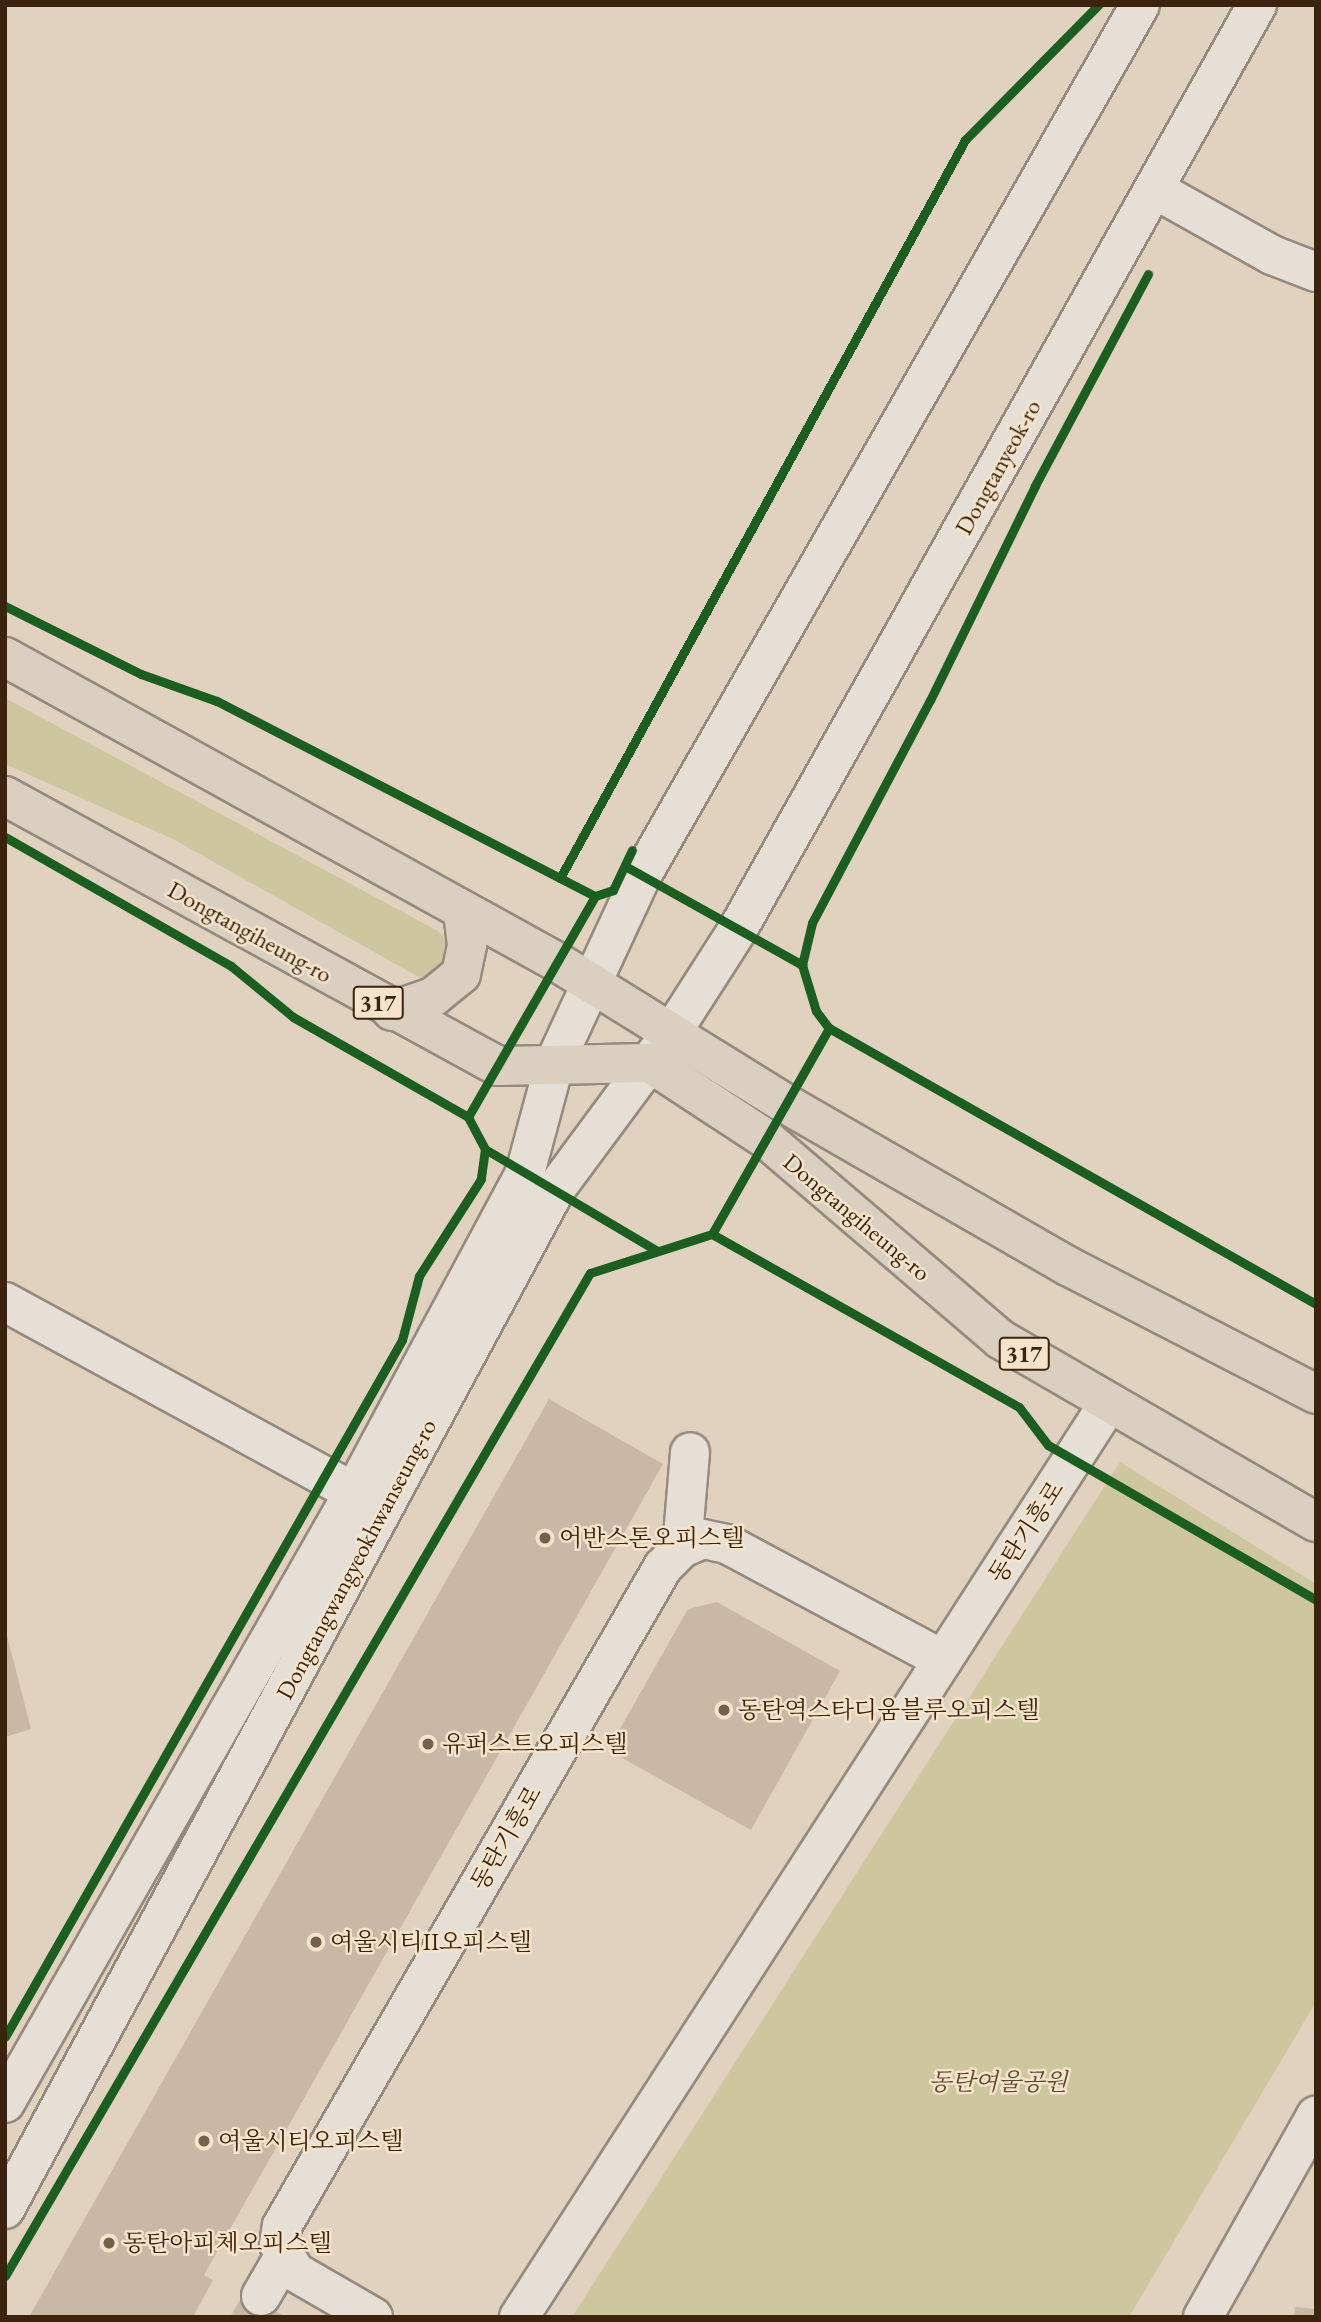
<!DOCTYPE html>
<meta charset="utf-8">
<style>
body{margin:0}
#map{position:relative;width:1321px;height:2322px;overflow:hidden;background:#e0d2be;font-family:"EB Garamond","Noto Serif KR",serif}
div>[style]{position:absolute}
[style*='--x']{left:calc(var(--x)*1px);top:calc(var(--y)*1px);width:calc(var(--w)*1px);rotate:calc(var(--a)*1deg)}
.green>*{inset:0;background:#cec69f}
.building>*{inset:0;background:#c9b8a6}
.roads{filter:drop-shadow(2px 0 #958a7d) drop-shadow(-2px 0 #958a7d) drop-shadow(0 2px #958a7d) drop-shadow(0 -2px #958a7d)}
.minor>*{height:38px;margin:-19px;padding:0 19px;transform-origin:19px;border-radius:19px;background:#e6dfd5}
.major>*{height:38px;margin:-19px;padding:0 19px;transform-origin:19px;border-radius:19px;background:#dacfc1}
.cycleway>*{height:9px;margin:-4.5px;padding:0 4.5px;transform-origin:4.5px;border-radius:4.5px;background:#1b5e20}
.dots>*{width:19px;height:19px;translate:-50% -50%;box-sizing:border-box;border:4px solid #f5e4cb;border-radius:50%}
span{translate:-50% -50%;white-space:nowrap;text-align:center;line-height:1.15;-webkit-text-stroke:5px #f5e4cb;paint-order:stroke}
.shield-label span{padding:2px 5px;background:#f5e4cb;border:2px solid;border-radius:5px;-webkit-text-stroke-width:0}
.shield-label{font-size:23px;color:#3c230d;font-weight:700}
.street-label{font-size:24px;color:#3c230d}
.poi-label{font-size:24px;color:#3c230d}
.left{translate:0 -50%;text-align:left}
.park-label{font-size:24px;color:#5d492b;font-style:italic}
.frame{position:absolute;inset:0;border:7px solid #3c230d;pointer-events:none}
</style>
<div id="map">
<div class="green">
<i style="clip-path:polygon(5px 698px,438px 931px,449px 943px,449px 959px,441px 971px,424px 980px,173px 839px,5px 764px)"></i>
<i style="clip-path:polygon(1120px 1462px,1316px 1584px,1316px 2002px,1129px 2317px,572px 2317px)"></i>
</div>
<div class="building">
<i style="clip-path:polygon(549px 1399px,663px 1464px,204px 2275px,213px 2280px,193px 2317px,29px 2317px)"></i>
<i style="clip-path:polygon(717px 1602px,840px 1671px,751px 1830px,608px 1750px,688px 1609px)"></i>
<i style="clip-path:polygon(5px 1628px,31px 1729px,5px 1737px)"></i>
<i style="clip-path:polygon(244px 2293px,286px 2317px,230px 2317px)"></i>
<i style="clip-path:polygon(1295px 2307px,1316px 2309px,1316px 2317px,1294px 2317px)"></i>
</div>
<div class="roads">
<div class="minor">
<i style="--x:1154;--y:189;--w:135;--a:29.2"></i>
<i style="--x:1272;--y:255;--w:47;--a:21.1"></i>
<i style="--x:5;--y:1302;--w:397;--a:28.6"></i>
<i style="--x:682;--y:1548;--w:96;--a:-85.2"></i>
<i style="--x:5;--y:2103;--w:704;--a:-60.27"></i>
<i style="--x:354;--y:1492;--w:362;--a:-61.8"></i>
<i style="--x:525;--y:1173;--w:115;--a:-74.9"></i>
<i style="--x:555;--y:1062;--w:206;--a:-65.1"></i>
<i style="--x:642;--y:875;--w:1002;--a:-60.21"></i>
<i style="--x:5;--y:2209;--w:1158;--a:-61.64"></i>
<i style="--x:555;--y:1190;--w:197;--a:-53.5"></i>
<i style="--x:672;--y:1032;--w:122;--a:-57.3"></i>
<i style="--x:738;--y:929;--w:1060;--a:-60.68"></i>
<i style="--x:261;--y:2296;--w:44;--a:-59.9"></i>
<i style="--x:373;--y:2317;--w:90;--a:-150"></i>
<i style="--x:295;--y:2272;--w:32;--a:-120"></i>
<i style="--x:279;--y:2244;--w:18;--a:-81"></i>
<i style="--x:282;--y:2226;--w:761;--a:-59.97"></i>
<i style="--x:663;--y:1567;--w:27;--a:-45"></i>
<i style="--x:682;--y:1548;--w:23;--a:-23"></i>
<i style="--x:703;--y:1539;--w:25;--a:12"></i>
<i style="--x:727;--y:1544;--w:245;--a:28.2"></i>
<i style="--x:519;--y:2317;--w:1087;--a:-57.17"></i>
<i style="--x:1203;--y:2317;--w:231;--a:-60.7"></i>
</div>
<div class="major">
<i style="--x:5;--y:657;--w:631;--a:28.92"></i>
<i style="--x:557;--y:962;--w:269;--a:31.8"></i>
<i style="--x:786;--y:1104;--w:325;--a:29.9"></i>
<i style="--x:1068;--y:1266;--w:279;--a:27.3"></i>
<i style="--x:5;--y:796;--w:562;--a:28.71"></i>
<i style="--x:498;--y:1066;--w:152;--a:-1.1"></i>
<i style="--x:650;--y:1063;--w:139;--a:33.2"></i>
<i style="--x:766;--y:1139;--w:308;--a:40.5"></i>
<i style="--x:1000;--y:1339;--w:365;--a:30.1"></i>
<i style="--x:392;--y:1011;--w:43;--a:-18.9"></i>
<i style="--x:433;--y:997;--w:36;--a:-39"></i>
<i style="--x:461;--y:974;--w:30;--a:-78"></i>
<i style="--x:467;--y:945;--w:32;--a:-97"></i>
</div>
</div>
<div class="cycleway">
<i style="--x:1148;--y:274;--w:240;--a:118.1"></i>
<i style="--x:1035;--y:486;--w:238;--a:116.1"></i>
<i style="--x:930;--y:700;--w:252;--a:117.9"></i>
<i style="--x:812;--y:923;--w:43;--a:103.4"></i>
<i style="--x:802;--y:965;--w:48;--a:73.1"></i>
<i style="--x:816;--y:1011;--w:21;--a:53"></i>
<i style="--x:829;--y:1028;--w:560;--a:29.54"></i>
<i style="--x:5;--y:606;--w:152;--a:26.6"></i>
<i style="--x:141;--y:674;--w:81;--a:19.6"></i>
<i style="--x:217;--y:701;--w:425;--a:27.3"></i>
<i style="--x:5;--y:837;--w:260;--a:29.7"></i>
<i style="--x:231;--y:966;--w:80;--a:39.4"></i>
<i style="--x:293;--y:1017;--w:202;--a:29.7"></i>
<i style="--x:468;--y:1117;--w:36;--a:62"></i>
<i style="--x:485;--y:1149;--w:30;--a:98"></i>
<i style="--x:481;--y:1179;--w:115;--a:122.6"></i>
<i style="--x:419;--y:1276;--w:66;--a:104.9"></i>
<i style="--x:402;--y:1340;--w:802;--a:119.67"></i>
<i style="--x:627;--y:867;--w:201;--a:29.2"></i>
<i style="--x:560;--y:878;--w:842;--a:-61.24"></i>
<i style="--x:965;--y:140;--w:190;--a:-45.4"></i>
<i style="--x:468;--y:1117;--w:255;--a:-60.1"></i>
<i style="--x:595;--y:896;--w:19;--a:-18"></i>
<i style="--x:613;--y:890;--w:44;--a:-64.6"></i>
<i style="--x:485;--y:1149;--w:199;--a:30.6"></i>
<i style="--x:712;--y:1234;--w:237;--a:-60.4"></i>
<i style="--x:5;--y:2276;--w:1161;--a:-59.75"></i>
<i style="--x:590;--y:1273;--w:128;--a:-17.7"></i>
<i style="--x:712;--y:1234;--w:352;--a:29.4"></i>
<i style="--x:1019;--y:1407;--w:48;--a:52.7"></i>
<i style="--x:1048;--y:1445;--w:310;--a:30"></i>
</div>
<div class="dots">
<i style="left:545px;top:1538px;background:#75604b"></i>
<i style="left:724px;top:1710px;background:#75604b"></i>
<i style="left:428px;top:1744px;background:#75604b"></i>
<i style="left:316px;top:1942px;background:#75604b"></i>
<i style="left:204px;top:2141px;background:#75604b"></i>
<i style="left:109px;top:2243px;background:#75604b"></i>
</div>
<div class="shield-label">
<span style="left:378px;top:1003px">317</span>
<span style="left:1024px;top:1354px">317</span>
</div>
<div class="street-label">
<span style="left:998px;top:467px;rotate:-61deg">Dongtanyeok-ro</span>
<span style="left:250px;top:932px;rotate:29deg">Dongtangiheung-ro</span>
<span style="left:857px;top:1217px;rotate:40deg">Dongtangiheung-ro</span>
<span style="left:1026px;top:1532px;rotate:-57deg">동탄기흥로</span>
<span style="left:356px;top:1559px;rotate:-62deg">Dongtangwangyeokhwanseung-ro</span>
<span style="left:506px;top:1838px;rotate:-60deg">동탄기흥로</span>
</div>
<div class="poi-label">
<span class="left" style="left:559px;top:1538px">어반스톤오피스텔</span>
<span class="left" style="left:738px;top:1710px">동탄역스타디움블루오피스텔</span>
<span class="left" style="left:442px;top:1744px">유퍼스트오피스텔</span>
<span class="left" style="left:330px;top:1942px">여울시티II오피스텔</span>
<span class="left" style="left:218px;top:2141px">여울시티오피스텔</span>
<span class="left" style="left:123px;top:2243px">동탄아피체오피스텔</span>
</div>
<div class="park-label">
<span style="left:998px;top:2082px">동탄여울공원</span>
</div>
<div class="frame"></div>
</div>
